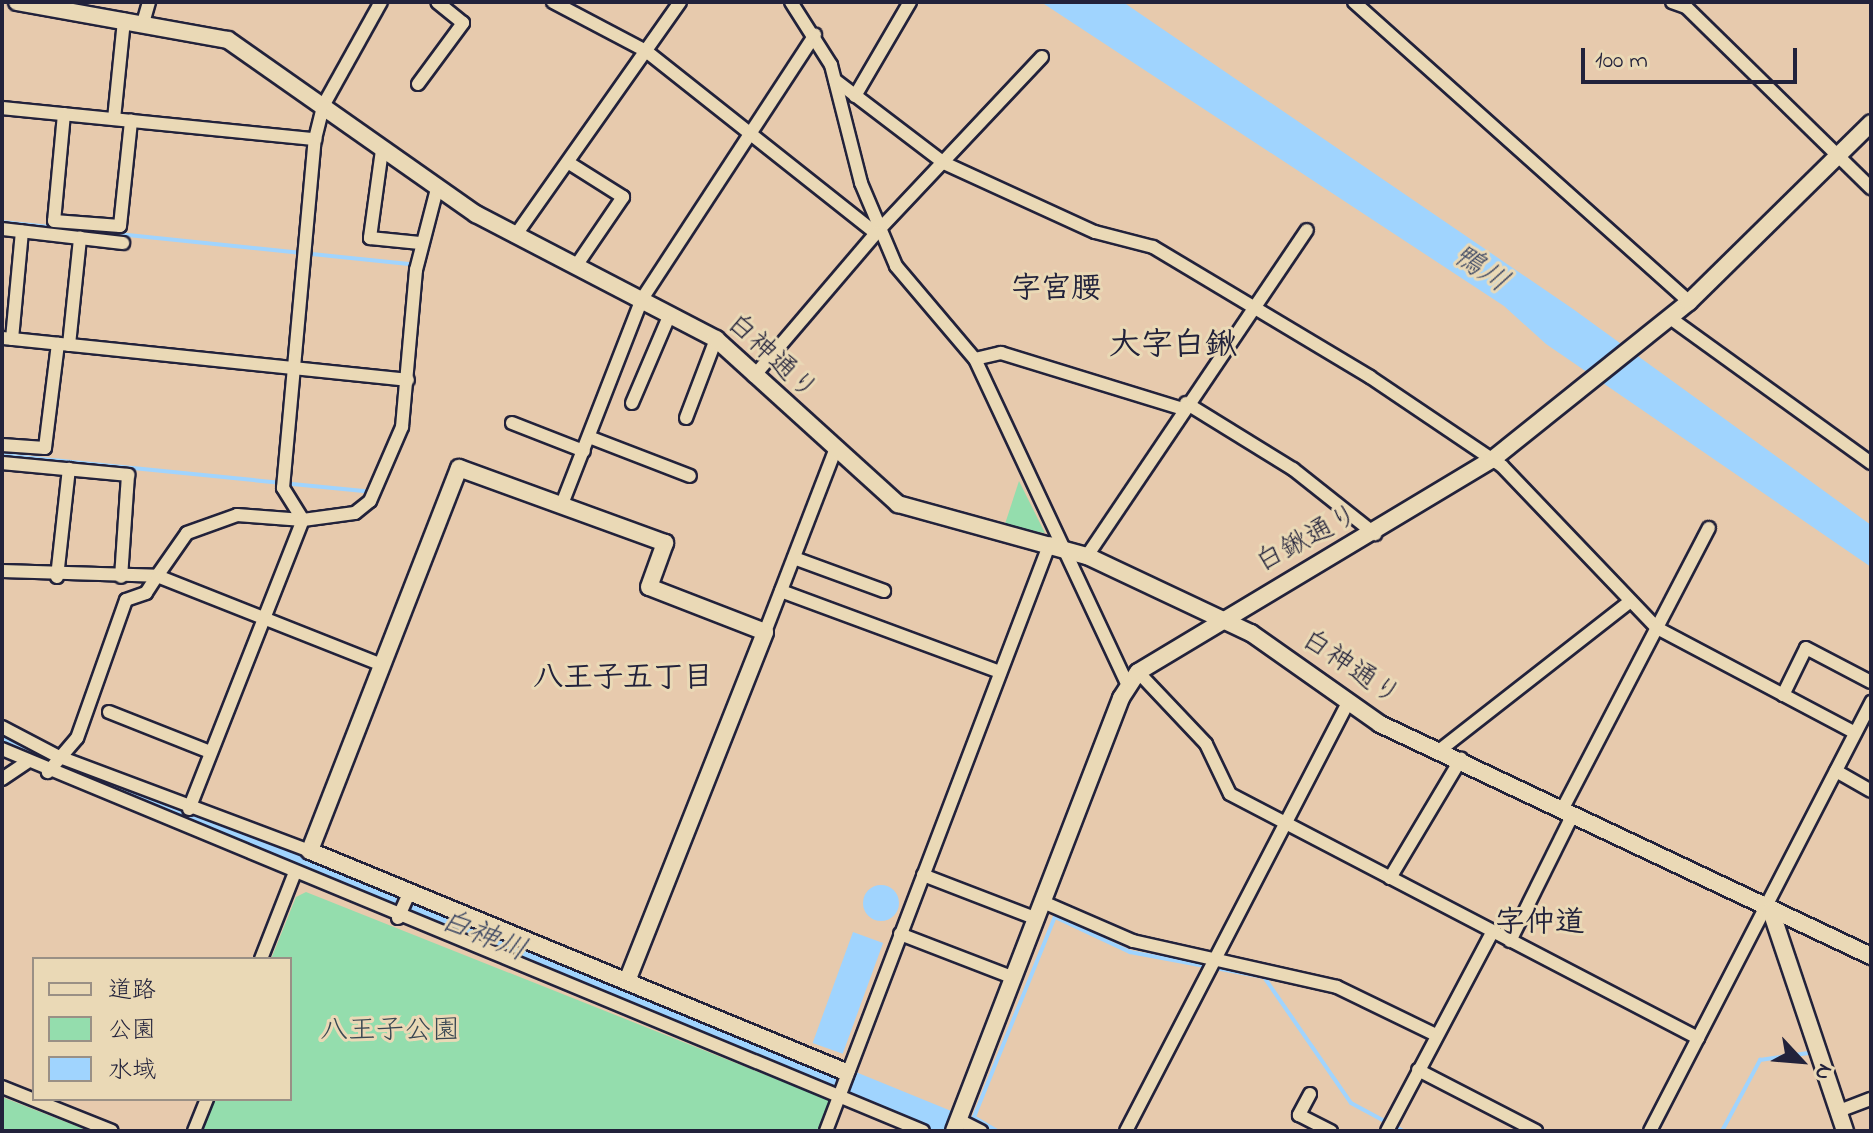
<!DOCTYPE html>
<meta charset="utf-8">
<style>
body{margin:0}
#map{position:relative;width:1873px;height:1133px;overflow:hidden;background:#e7caad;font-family:"Indie Flower","Klee One",sans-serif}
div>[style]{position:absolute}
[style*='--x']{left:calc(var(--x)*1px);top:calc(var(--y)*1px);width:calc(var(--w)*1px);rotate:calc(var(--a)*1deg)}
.green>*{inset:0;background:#94ddad}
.water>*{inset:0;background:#a0d4fe;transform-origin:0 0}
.round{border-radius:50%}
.stream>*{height:4px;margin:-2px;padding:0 2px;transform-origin:2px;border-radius:2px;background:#a0d4fe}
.river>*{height:26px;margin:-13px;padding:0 13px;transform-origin:13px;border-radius:13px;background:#a0d4fe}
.roads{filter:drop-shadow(2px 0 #22223b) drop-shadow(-2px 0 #22223b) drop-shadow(0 2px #22223b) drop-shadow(0 -2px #22223b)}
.minor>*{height:12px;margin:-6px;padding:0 6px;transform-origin:6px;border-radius:6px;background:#ead9b6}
.tertiary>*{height:16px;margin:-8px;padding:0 8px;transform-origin:8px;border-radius:8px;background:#ead9b6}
span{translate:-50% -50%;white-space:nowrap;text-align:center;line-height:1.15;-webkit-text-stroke:6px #ead9b6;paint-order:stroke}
.street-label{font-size:28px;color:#22223b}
.park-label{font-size:28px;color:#394752}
.water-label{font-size:30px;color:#3b4662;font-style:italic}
.neighbourhood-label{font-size:30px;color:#22223b;font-weight:700}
.quarter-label{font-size:32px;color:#22223b;font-weight:700}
.frame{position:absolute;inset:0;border:4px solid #22223b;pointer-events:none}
.legend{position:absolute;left:32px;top:957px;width:260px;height:144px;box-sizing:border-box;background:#ead9b6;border:2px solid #9a9085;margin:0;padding:10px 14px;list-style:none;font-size:24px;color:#22223b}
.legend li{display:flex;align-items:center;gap:16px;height:40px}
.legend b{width:40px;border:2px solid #9a9085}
.north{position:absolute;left:1761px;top:1021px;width:80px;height:80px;-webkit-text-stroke:6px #ead9b6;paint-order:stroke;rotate:116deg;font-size:22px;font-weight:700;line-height:32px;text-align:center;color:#22223b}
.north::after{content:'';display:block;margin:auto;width:28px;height:36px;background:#22223b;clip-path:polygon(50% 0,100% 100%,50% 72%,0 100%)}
.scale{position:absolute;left:1581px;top:48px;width:216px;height:36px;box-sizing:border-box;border:4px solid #22223b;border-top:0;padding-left:10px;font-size:24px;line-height:28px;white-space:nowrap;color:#22223b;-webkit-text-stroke:6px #ead9b6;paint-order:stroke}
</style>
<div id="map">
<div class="green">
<i style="clip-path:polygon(1019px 481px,1045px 533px,1004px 527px)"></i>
<i style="clip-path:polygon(306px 892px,829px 1100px,822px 1131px,203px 1131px,215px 1099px,290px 1099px,290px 959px,271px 959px,296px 897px)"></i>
<i style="clip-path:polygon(2px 1097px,89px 1131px,2px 1131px)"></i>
</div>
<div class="water">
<i style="clip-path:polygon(1041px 2px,1123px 2px,1573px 309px,1871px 525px,1871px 567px,1546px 344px,1504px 306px)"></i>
<i class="round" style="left:863px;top:885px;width:36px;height:36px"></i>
<i style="left:853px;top:932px;width:32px;height:118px;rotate:20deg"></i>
</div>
<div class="stream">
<i style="--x:2;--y:222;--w:409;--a:5.9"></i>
<i style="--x:2;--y:455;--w:371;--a:5.7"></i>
<i style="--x:997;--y:1131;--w:27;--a:-149"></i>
<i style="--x:974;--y:1117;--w:216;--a:-68"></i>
<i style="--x:1055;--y:917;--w:83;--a:25"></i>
<i style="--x:1130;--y:952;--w:136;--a:10.6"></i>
<i style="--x:1264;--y:977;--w:153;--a:55.4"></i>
<i style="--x:1351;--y:1103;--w:59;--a:28.3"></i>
<i style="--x:1722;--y:1131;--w:81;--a:-61.8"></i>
<i style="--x:1760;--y:1060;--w:49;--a:-8.3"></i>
</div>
<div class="river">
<i style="--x:2;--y:738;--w:1041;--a:22.18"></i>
</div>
<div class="roads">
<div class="minor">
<i style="--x:553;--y:2;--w:105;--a:27.8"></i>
<i style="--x:646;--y:51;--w:293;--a:38.4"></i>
<i style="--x:876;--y:233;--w:242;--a:-46.7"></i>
<i style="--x:791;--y:2;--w:75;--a:57.6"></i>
<i style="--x:831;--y:65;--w:122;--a:75.7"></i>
<i style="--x:861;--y:183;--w:90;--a:67.1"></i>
<i style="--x:896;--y:266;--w:122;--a:49.7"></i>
<i style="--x:975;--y:359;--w:360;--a:64.9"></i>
<i style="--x:1354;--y:2;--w:450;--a:41.8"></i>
<i style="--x:1672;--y:2;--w:15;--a:20"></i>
<i style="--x:1686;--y:7;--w:259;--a:44.4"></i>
<i style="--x:143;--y:23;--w:22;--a:-74"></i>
<i style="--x:835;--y:80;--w:137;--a:37.3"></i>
<i style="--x:944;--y:163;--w:166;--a:24.6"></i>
<i style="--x:1095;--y:232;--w:60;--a:14.5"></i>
<i style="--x:1153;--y:247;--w:253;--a:30.9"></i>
<i style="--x:1370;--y:377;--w:159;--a:34"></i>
<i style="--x:1502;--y:466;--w:224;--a:46.3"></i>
<i style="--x:1657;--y:628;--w:224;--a:27.9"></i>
<i style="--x:418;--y:84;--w:76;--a:-53.6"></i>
<i style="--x:463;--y:23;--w:33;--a:-141"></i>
<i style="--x:855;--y:96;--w:109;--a:-59.7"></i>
<i style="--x:2;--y:108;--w:315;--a:5.7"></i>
<i style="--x:64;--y:114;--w:107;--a:95.3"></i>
<i style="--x:54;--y:221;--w:66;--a:4.3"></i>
<i style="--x:120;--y:226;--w:106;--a:-84"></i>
<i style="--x:114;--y:119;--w:100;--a:-84.2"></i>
<i style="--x:382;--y:150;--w:89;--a:97.8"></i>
<i style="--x:370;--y:238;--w:50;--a:5.7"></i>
<i style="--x:569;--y:163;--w:64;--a:32.2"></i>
<i style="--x:623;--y:197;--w:83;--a:124.3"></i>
<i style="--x:2;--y:229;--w:122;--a:6.6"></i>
<i style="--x:515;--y:236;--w:286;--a:-54.8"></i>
<i style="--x:1670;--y:318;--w:248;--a:35.8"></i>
<i style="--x:2;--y:338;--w:408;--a:5.9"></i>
<i style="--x:12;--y:339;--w:108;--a:-84.7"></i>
<i style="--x:69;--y:345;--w:108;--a:-84.1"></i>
<i style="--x:975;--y:359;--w:27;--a:-13"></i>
<i style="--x:1001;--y:353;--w:190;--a:17.1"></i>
<i style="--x:754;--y:376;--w:188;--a:-49.5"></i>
<i style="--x:632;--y:403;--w:97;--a:-66.9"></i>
<i style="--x:1186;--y:403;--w:126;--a:31.7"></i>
<i style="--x:1293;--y:469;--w:105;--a:38.4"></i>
<i style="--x:686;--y:418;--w:85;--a:-69.2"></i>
<i style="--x:512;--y:423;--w:77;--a:21.3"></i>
<i style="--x:589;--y:437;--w:108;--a:21.1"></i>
<i style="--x:2;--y:445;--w:43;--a:4"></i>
<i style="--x:45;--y:448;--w:105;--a:-82.9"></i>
<i style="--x:2;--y:463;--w:127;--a:5.4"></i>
<i style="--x:128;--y:475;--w:102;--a:93.9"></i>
<i style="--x:562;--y:504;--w:220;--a:-68.7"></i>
<i style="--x:642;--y:299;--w:316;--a:-56.8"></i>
<i style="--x:1087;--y:556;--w:393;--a:-56"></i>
<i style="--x:794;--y:558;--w:96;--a:20.1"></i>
<i style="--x:2;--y:571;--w:155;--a:1.8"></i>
<i style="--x:157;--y:576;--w:20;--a:123"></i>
<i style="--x:146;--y:593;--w:21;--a:161"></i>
<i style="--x:126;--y:600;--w:146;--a:109.5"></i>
<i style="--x:77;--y:738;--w:45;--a:130.5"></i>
<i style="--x:57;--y:577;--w:109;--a:-83.7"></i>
<i style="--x:781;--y:591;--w:233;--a:20.3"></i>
<i style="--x:765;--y:632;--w:192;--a:-68.9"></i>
<i style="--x:382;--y:665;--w:242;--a:-158.4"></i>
<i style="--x:157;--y:576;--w:52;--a:-55.1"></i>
<i style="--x:187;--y:533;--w:53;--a:-19.8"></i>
<i style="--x:237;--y:515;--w:66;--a:4.3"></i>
<i style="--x:303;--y:520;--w:52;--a:-7.7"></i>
<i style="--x:355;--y:513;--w:19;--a:-39"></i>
<i style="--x:370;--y:501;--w:81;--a:-66.6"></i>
<i style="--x:402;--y:427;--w:158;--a:-84.9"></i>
<i style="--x:416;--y:270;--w:84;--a:-75.5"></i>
<i style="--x:1138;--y:672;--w:99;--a:46.6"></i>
<i style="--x:1206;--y:744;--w:55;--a:64.4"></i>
<i style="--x:1230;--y:794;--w:528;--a:27.54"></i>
<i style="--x:1783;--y:695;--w:52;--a:-63.9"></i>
<i style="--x:1806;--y:648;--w:73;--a:27.6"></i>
<i style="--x:109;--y:712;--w:109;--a:21.6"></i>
<i style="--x:2;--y:727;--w:62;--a:27.8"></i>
<i style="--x:57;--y:756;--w:270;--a:20.6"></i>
<i style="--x:2;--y:749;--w:997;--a:22.53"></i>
<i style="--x:1440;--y:750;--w:237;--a:-38"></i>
<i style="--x:1836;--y:771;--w:40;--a:29.7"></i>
<i style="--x:2;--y:779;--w:30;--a:-34"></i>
<i style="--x:189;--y:809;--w:311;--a:-68.5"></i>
<i style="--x:303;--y:520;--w:38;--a:-122"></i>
<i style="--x:283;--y:488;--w:350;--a:-84.8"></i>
<i style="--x:315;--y:139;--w:34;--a:-76"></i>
<i style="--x:323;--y:106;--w:119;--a:-60.9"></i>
<i style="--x:1562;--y:810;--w:318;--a:-62.5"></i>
<i style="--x:923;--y:875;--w:122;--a:21.1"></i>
<i style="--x:1390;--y:878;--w:139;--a:-59.2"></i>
<i style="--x:1043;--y:902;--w:98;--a:23.4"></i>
<i style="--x:1133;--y:941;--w:209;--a:12.7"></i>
<i style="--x:1337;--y:987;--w:110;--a:25.9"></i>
<i style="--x:398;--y:918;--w:27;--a:-66"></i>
<i style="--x:900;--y:934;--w:122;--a:21.1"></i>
<i style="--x:1510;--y:941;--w:140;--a:-63.6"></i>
<i style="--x:261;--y:959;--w:90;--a:-68.6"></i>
<i style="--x:1418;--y:1070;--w:133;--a:27.3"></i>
<i style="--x:2;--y:1087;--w:118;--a:21.8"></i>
<i style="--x:1310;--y:1094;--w:24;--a:118"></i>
<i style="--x:1299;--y:1115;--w:36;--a:27"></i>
<i style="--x:1839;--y:1111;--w:34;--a:-21"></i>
<i style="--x:959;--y:1120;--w:25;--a:27"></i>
<i style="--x:194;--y:1131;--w:35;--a:-68"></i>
<i style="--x:826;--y:1131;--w:629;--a:-69.15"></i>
<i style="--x:1126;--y:1131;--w:482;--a:-62.6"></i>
<i style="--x:1387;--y:1131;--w:226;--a:-62.1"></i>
<i style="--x:1650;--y:1131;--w:483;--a:-62.7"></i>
</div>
<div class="tertiary">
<i style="--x:17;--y:2;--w:214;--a:10.2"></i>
<i style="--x:228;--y:40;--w:303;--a:35.1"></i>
<i style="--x:476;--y:214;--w:271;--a:27.5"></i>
<i style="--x:716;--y:339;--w:246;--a:42.2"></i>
<i style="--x:898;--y:504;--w:196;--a:15.4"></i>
<i style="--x:1087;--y:556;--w:181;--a:25.2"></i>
<i style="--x:1251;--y:633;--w:158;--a:35.2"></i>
<i style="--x:1380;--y:724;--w:543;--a:25.29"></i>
<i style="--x:1771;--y:911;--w:232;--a:71.4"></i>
<i style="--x:627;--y:981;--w:375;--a:-68.4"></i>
<i style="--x:765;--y:632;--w:124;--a:-158.8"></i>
<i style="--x:649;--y:587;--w:47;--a:-70"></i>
<i style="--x:665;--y:543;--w:219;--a:-160"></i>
<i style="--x:459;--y:468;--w:411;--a:111.3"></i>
<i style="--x:310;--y:851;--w:580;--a:22.41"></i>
<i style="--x:954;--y:1131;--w:464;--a:-68.9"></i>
<i style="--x:1121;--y:698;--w:31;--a:-57"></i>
<i style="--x:1138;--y:672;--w:414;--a:-31"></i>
<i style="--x:1493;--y:459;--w:251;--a:-38.7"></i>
<i style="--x:1689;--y:302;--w:255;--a:-44.5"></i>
</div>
</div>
<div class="street-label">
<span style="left:771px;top:358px;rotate:43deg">白神通り</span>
<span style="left:1308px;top:540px;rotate:-28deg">白鍬通り</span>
<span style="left:1350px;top:669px;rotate:34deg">白神通り</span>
</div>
<div class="park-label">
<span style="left:390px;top:1032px">八王子公園</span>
</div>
<div class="water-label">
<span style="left:1480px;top:270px;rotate:34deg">鴨川</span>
<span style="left:483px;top:937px;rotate:22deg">白神川</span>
</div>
<div class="neighbourhood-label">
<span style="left:1056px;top:290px">字宮腰</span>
<span style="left:623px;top:679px">八王子五丁目</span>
<span style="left:1540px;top:924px">字仲道</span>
</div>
<div class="quarter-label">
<span style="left:1173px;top:347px">大字白鍬</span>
</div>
<div class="frame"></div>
<ul class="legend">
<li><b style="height:10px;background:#ead9b6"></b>道路</li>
<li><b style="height:22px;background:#94ddad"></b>公園</li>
<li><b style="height:22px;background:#a0d4fe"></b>水域</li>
</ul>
<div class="north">N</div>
<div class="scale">100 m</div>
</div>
